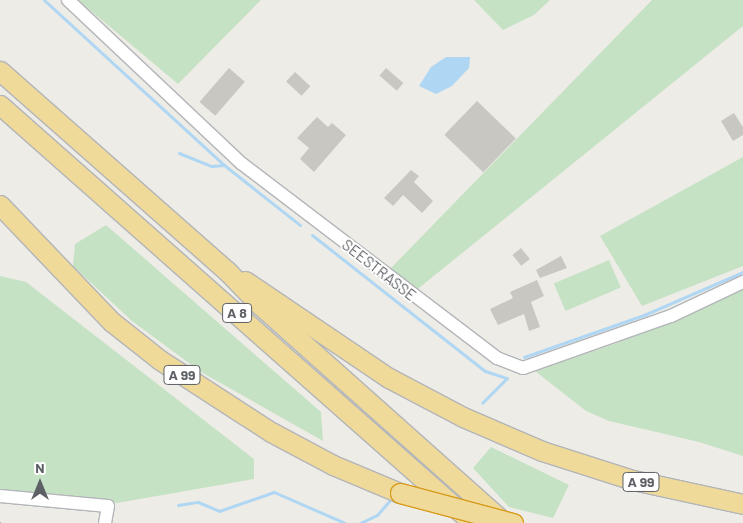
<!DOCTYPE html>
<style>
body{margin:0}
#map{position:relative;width:743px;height:523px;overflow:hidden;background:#eeece6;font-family:Barlow,sans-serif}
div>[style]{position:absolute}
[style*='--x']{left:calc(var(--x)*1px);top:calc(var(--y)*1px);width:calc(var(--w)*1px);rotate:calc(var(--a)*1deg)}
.green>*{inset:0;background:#c6e2c5;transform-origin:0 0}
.water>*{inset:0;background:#afd7f4}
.stream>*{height:3px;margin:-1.5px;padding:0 1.5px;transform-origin:1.5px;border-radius:1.5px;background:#afd7f4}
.building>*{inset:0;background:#c9c7c2;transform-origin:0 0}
.roads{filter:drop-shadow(1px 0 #b3b5b9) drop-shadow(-1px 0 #b3b5b9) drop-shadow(0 1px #b3b5b9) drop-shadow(0 -1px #b3b5b9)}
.minor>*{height:12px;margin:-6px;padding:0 6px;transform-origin:6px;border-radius:6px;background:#fff}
.highway>*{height:19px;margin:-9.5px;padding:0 9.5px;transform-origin:9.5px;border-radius:9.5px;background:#f0da9a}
.rail>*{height:3px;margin-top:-1.5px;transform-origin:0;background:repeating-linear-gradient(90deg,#b3b4b4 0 1px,transparent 0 7px)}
.bridges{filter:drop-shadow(1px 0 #d79b1c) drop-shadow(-1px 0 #d79b1c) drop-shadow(0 1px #d79b1c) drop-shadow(0 -1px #d79b1c)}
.highway-bridge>*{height:19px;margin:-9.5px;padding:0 9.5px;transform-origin:9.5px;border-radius:9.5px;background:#f0da9a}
span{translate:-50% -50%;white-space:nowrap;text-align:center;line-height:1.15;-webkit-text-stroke:4px #fff;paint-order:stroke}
.shield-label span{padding:1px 4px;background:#fff;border:1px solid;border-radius:4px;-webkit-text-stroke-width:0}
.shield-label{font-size:14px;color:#5d6064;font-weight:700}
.street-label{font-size:15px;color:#5d6064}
.north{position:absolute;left:15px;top:458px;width:50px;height:50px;-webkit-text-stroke:4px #fff;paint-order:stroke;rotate:0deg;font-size:14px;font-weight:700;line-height:20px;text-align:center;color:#5d6064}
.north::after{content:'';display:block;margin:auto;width:18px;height:22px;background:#5d6064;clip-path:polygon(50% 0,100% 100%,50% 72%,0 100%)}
</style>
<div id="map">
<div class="green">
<i style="clip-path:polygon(78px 0,261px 0,178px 84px)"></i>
<i style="clip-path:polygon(474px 0,550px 0,534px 15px,503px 30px)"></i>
<i style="clip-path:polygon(652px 0,743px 0,743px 26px,414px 292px,390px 269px)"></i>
<i style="clip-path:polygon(743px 157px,743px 266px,642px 306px,600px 236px)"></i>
<i style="clip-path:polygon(106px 225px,321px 412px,323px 441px,201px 372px,132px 321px,73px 266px,75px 244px)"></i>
<i style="left:609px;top:260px;width:30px;height:60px;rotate:67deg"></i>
<i style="clip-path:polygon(0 276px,26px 282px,254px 459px,254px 479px,117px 503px,0 492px)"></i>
<i style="clip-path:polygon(743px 289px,743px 456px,699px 442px,609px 421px,586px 411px,535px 371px,617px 343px)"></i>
<i style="clip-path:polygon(491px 447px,569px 485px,553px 518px,509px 507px,473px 468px)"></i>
</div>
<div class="water">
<i style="clip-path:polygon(446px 57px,470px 57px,469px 68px,452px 86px,436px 94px,419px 86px,431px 67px)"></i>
</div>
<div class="stream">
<i style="--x:44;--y:0;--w:244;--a:42.5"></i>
<i style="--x:179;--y:153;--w:35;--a:22"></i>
<i style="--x:212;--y:166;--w:12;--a:-5"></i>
<i style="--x:224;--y:165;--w:97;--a:38.3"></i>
<i style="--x:312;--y:235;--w:220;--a:38.2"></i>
<i style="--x:485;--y:371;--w:23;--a:18"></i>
<i style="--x:507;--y:378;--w:35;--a:135"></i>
<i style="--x:524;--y:357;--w:127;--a:-19.3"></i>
<i style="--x:644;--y:315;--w:108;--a:-23.5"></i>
<i style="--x:178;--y:505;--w:20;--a:-9"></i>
<i style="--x:198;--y:502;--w:23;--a:23"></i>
<i style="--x:219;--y:511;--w:58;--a:-19.1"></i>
<i style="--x:274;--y:492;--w:77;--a:23.6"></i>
<i style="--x:360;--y:523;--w:19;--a:-25"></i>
<i style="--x:377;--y:515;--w:18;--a:-49"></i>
</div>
<div class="building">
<i style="left:229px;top:68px;width:21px;height:45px;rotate:41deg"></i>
<i style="left:386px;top:68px;width:23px;height:10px;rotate:41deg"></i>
<i style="left:295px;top:72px;width:21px;height:13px;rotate:43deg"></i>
<i style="left:477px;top:101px;width:54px;height:47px;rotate:44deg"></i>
<i style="clip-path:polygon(734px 113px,743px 127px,743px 135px,733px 141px,721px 121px)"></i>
<i style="clip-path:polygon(317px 117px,328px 127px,332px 123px,346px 135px,314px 172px,300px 159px,309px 148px,297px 138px)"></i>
<i style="clip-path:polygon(411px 170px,419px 176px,414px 182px,433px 201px,422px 213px,403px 195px,393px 206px,384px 198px)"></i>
<i style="left:521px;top:248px;width:14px;height:11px;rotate:51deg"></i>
<i style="clip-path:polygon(561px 256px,567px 268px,540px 278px,536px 270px)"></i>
<i style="clip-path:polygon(537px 280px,544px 296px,531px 302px,540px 327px,529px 331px,524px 314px,498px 325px,490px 309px,513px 298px,510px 292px)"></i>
</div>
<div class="roads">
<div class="minor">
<i style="--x:68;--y:0;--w:238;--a:43.3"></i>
<i style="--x:241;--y:163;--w:322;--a:37.3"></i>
<i style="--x:497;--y:358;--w:28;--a:21"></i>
<i style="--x:523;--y:368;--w:157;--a:-19.4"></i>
<i style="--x:671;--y:316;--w:80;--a:-25.3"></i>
<i style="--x:0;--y:496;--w:108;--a:5.3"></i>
<i style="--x:108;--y:506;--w:17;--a:100"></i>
</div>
<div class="highway">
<i style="--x:0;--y:71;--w:303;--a:41.4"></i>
<i style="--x:227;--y:271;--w:47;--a:45.9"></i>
<i style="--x:260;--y:305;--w:328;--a:41.7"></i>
<i style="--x:0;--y:105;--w:631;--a:41.47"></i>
<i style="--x:0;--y:205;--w:162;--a:46.3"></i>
<i style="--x:112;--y:322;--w:61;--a:38.4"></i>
<i style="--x:160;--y:360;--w:132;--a:33"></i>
<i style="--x:271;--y:432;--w:70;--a:28"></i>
<i style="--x:333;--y:465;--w:73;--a:22.7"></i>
<i style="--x:245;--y:281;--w:174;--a:34"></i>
<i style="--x:389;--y:378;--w:84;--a:27.8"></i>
<i style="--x:463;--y:417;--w:86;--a:23.3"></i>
<i style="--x:542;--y:451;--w:96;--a:17.7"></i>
<i style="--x:633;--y:480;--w:113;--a:12.3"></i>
</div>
</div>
<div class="rail">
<i style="--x:0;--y:523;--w:6;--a:0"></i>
</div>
<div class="bridges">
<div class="highway-bridge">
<i style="--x:400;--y:493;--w:117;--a:14.9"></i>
</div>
</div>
<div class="shield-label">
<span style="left:237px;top:313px">A 8</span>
<span style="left:182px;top:375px">A 99</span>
<span style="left:641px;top:482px">A 99</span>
</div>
<div class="street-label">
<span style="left:379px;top:270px;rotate:38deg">SEESTRASSE</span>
</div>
<div class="north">N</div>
</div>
